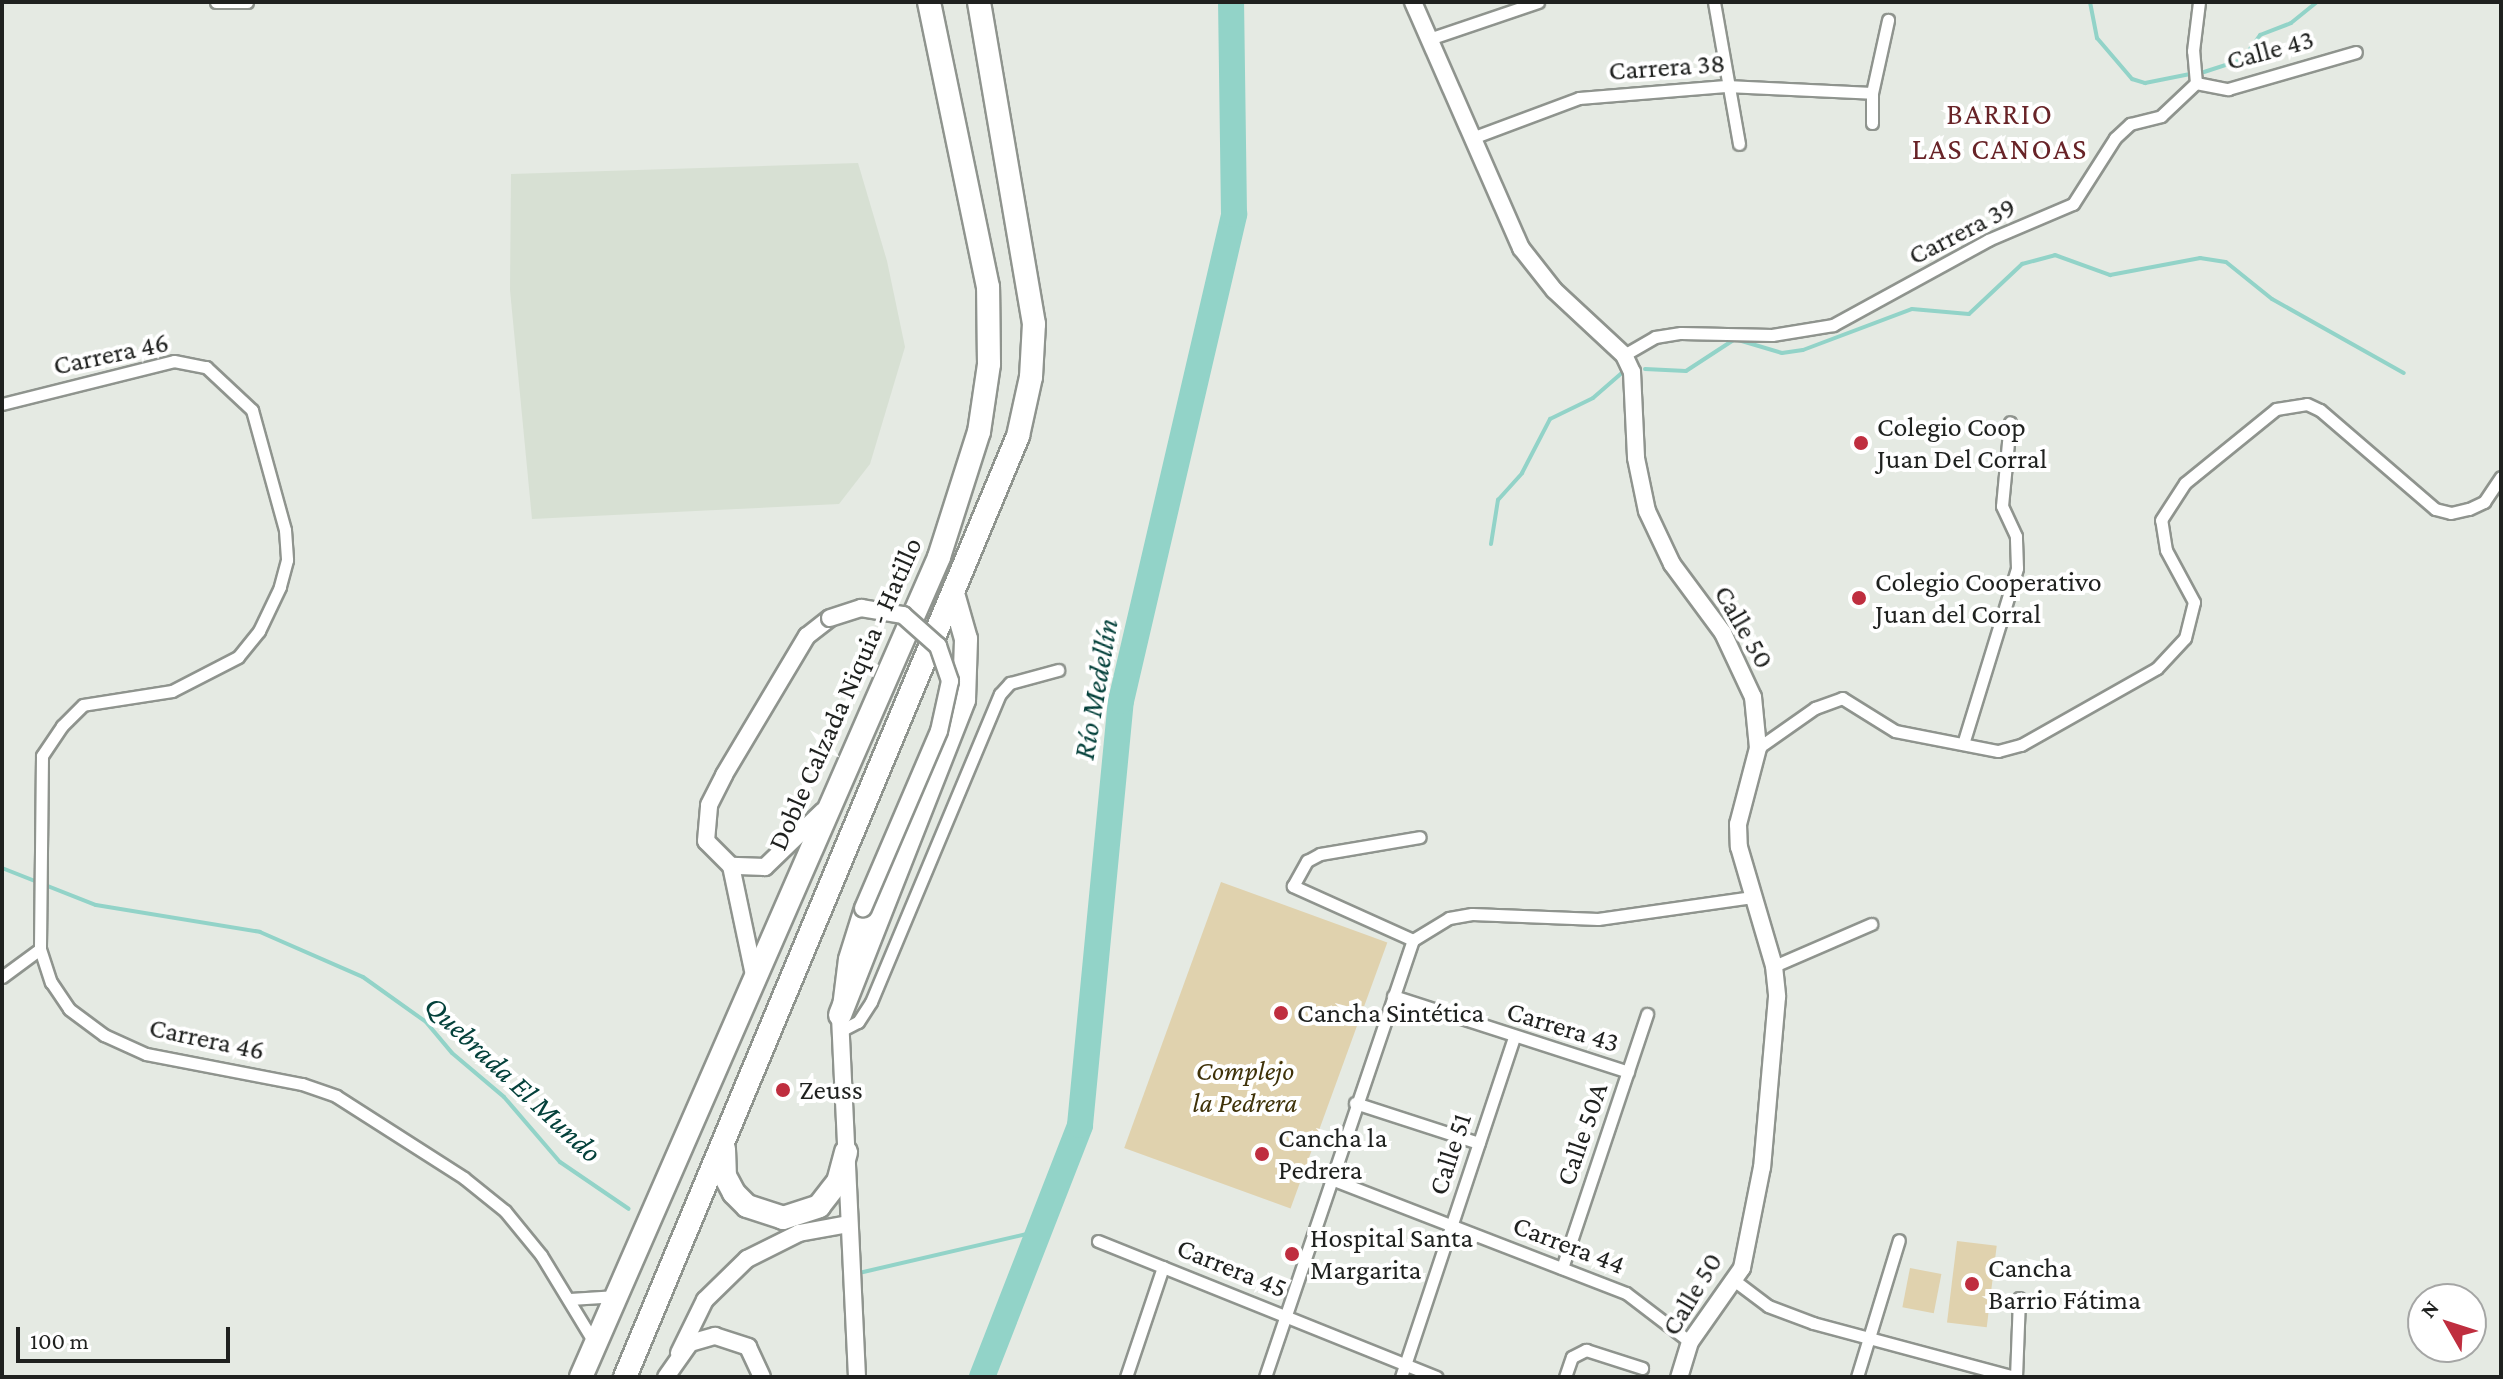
<!DOCTYPE html>
<meta charset="utf-8">
<style>
body{margin:0}
#map{position:relative;width:2503px;height:1379px;overflow:hidden;background:#e5eae3;font-family:"Crimson Pro",serif}
div>[style]{position:absolute}
[style*='--x']{left:calc(var(--x)*1px);top:calc(var(--y)*1px);width:calc(var(--w)*1px);rotate:calc(var(--a)*1deg)}
.built>*{inset:0;background:#d7e0d3}
.green>*{inset:0;background:#e0d2ae;transform-origin:0 0}
.stream>*{height:4px;margin:-2px;padding:0 2px;transform-origin:2px;border-radius:2px;background:#92d3c8}
.river>*{height:26px;margin:-13px;padding:0 13px;transform-origin:13px;border-radius:13px;background:#92d3c8}
.roads{filter:drop-shadow(2px 0 #8f948e) drop-shadow(-2px 0 #8f948e) drop-shadow(0 2px #8f948e) drop-shadow(0 -2px #8f948e)}
.street>*{height:11px;margin:-5.5px;padding:0 5.5px;transform-origin:5.5px;border-radius:5.5px;background:#fff}
.secondary>*{height:16px;margin:-8px;padding:0 8px;transform-origin:8px;border-radius:8px;background:#fff}
.highway>*{height:22px;margin:-11px;padding:0 11px;transform-origin:11px;border-radius:11px;background:#fff}
.bridges{filter:drop-shadow(2px 0 #8f948e) drop-shadow(-2px 0 #8f948e) drop-shadow(0 2px #8f948e) drop-shadow(0 -2px #8f948e)}
.secondary-bridge>*{height:16px;margin:-8px;padding:0 8px;transform-origin:8px;border-radius:8px;background:#fff}
.dots>*{width:22px;height:22px;translate:-50% -50%;box-sizing:border-box;border:4px solid #fff;border-radius:50%}
span{translate:-50% -50%;white-space:nowrap;text-align:center;line-height:1.15;-webkit-text-stroke:8px #fff;paint-order:stroke}
.street-label{font-size:28px;color:#1f211f}
.poi-label{font-size:28px;color:#1f211f}
.left{translate:0 -50%;text-align:left}
.park-label{font-size:28px;color:#3f3209;font-style:italic}
.neighbourhood-label{font-size:30px;color:#682327;letter-spacing:2px}
.water-label{font-size:30px;color:#04413b;font-style:italic}
.frame{position:absolute;inset:0;border:4px solid #1f211f;pointer-events:none}
.north{position:absolute;left:2407px;top:1283px;width:80px;height:80px;box-sizing:border-box;background:#fff;border:2px solid #a5a6a5;border-radius:50%;rotate:309deg;font-size:22px;font-weight:700;line-height:32px;text-align:center;color:#1f211f}
.north::after{content:'';display:block;margin:auto;width:28px;height:36px;background:#bf2e3f;clip-path:polygon(50% 0,100% 100%,50% 72%,0 100%)}
.scale{position:absolute;left:16px;top:1327px;width:214px;height:36px;box-sizing:border-box;border:4px solid #1f211f;border-top:0;padding-left:10px;font-size:24px;line-height:28px;white-space:nowrap;color:#1f211f;-webkit-text-stroke:6px #fff;paint-order:stroke}
</style>
<div id="map">
<div class="built">
<i style="clip-path:polygon(858px 163px,887px 261px,905px 347px,870px 464px,839px 504px,532px 519px,510px 290px,511px 174px)"></i>
</div>
<div class="green">
<i style="left:1221px;top:882px;width:177px;height:283px;rotate:20deg"></i>
<i style="left:1957px;top:1241px;width:40px;height:82px;rotate:7deg"></i>
<i style="left:1910px;top:1268px;width:32px;height:40px;rotate:11deg"></i>
</div>
<div class="stream">
<i style="--x:2090;--y:2;--w:37;--a:79"></i>
<i style="--x:2097;--y:38;--w:54;--a:49.5"></i>
<i style="--x:2132;--y:79;--w:14;--a:17"></i>
<i style="--x:2145;--y:83;--w:46;--a:-11.3"></i>
<i style="--x:2204;--y:72;--w:40;--a:-18"></i>
<i style="--x:2242;--y:60;--w:31;--a:-54"></i>
<i style="--x:2260;--y:35;--w:33;--a:-21"></i>
<i style="--x:2291;--y:23;--w:33;--a:-39"></i>
<i style="--x:1645;--y:369;--w:41;--a:2.8"></i>
<i style="--x:1686;--y:371;--w:59;--a:-33.1"></i>
<i style="--x:1735;--y:339;--w:49;--a:16.6"></i>
<i style="--x:1782;--y:353;--w:21;--a:-8"></i>
<i style="--x:1803;--y:350;--w:116;--a:-20.6"></i>
<i style="--x:1912;--y:309;--w:57;--a:5"></i>
<i style="--x:1969;--y:314;--w:73;--a:-43.3"></i>
<i style="--x:2022;--y:264;--w:34;--a:-15"></i>
<i style="--x:2055;--y:255;--w:59;--a:20"></i>
<i style="--x:2110;--y:275;--w:92;--a:-10.7"></i>
<i style="--x:2200;--y:258;--w:26;--a:9"></i>
<i style="--x:2226;--y:262;--w:59;--a:38.8"></i>
<i style="--x:2272;--y:299;--w:151;--a:29.3"></i>
<i style="--x:1491;--y:544;--w:45;--a:-81"></i>
<i style="--x:1498;--y:500;--w:36;--a:-48"></i>
<i style="--x:1522;--y:473;--w:61;--a:-62.6"></i>
<i style="--x:1550;--y:419;--w:48;--a:-26"></i>
<i style="--x:1593;--y:398;--w:40;--a:-41"></i>
<i style="--x:2;--y:868;--w:101;--a:21.5"></i>
<i style="--x:96;--y:905;--w:166;--a:9.3"></i>
<i style="--x:260;--y:932;--w:112;--a:23.6"></i>
<i style="--x:363;--y:977;--w:77;--a:35.5"></i>
<i style="--x:426;--y:1022;--w:40;--a:50"></i>
<i style="--x:452;--y:1053;--w:68;--a:40.2"></i>
<i style="--x:504;--y:1097;--w:86;--a:49.3"></i>
<i style="--x:560;--y:1162;--w:83;--a:34.3"></i>
<i style="--x:859;--y:1273;--w:185;--a:-13.1"></i>
</div>
<div class="river">
<i style="--x:982;--y:1377;--w:270;--a:-68.7"></i>
<i style="--x:1080;--y:1125;--w:426;--a:-84.5"></i>
<i style="--x:1121;--y:701;--w:500;--a:-76.9"></i>
<i style="--x:1234;--y:214;--w:212;--a:-90.8"></i>
</div>
<div class="roads">
<div class="street">
<i style="--x:216;--y:2;--w:31;--a:0"></i>
<i style="--x:1714;--y:2;--w:144;--a:80"></i>
<i style="--x:1429;--y:39;--w:115;--a:-18.7"></i>
<i style="--x:2196;--y:83;--w:33;--a:11"></i>
<i style="--x:2228;--y:89;--w:133;--a:-16.1"></i>
<i style="--x:1872;--y:123;--w:30;--a:-90"></i>
<i style="--x:1872;--y:93;--w:75;--a:-77.6"></i>
<i style="--x:1472;--y:138;--w:114;--a:-20.5"></i>
<i style="--x:1579;--y:98;--w:147;--a:-4.7"></i>
<i style="--x:1726;--y:86;--w:146;--a:2.7"></i>
<i style="--x:1624;--y:355;--w:36;--a:-30"></i>
<i style="--x:1655;--y:337;--w:26;--a:-9"></i>
<i style="--x:1681;--y:333;--w:91;--a:1.3"></i>
<i style="--x:1772;--y:335;--w:62;--a:-9.3"></i>
<i style="--x:1833;--y:325;--w:177;--a:-28.7"></i>
<i style="--x:1988;--y:240;--w:92;--a:-23"></i>
<i style="--x:2073;--y:204;--w:78;--a:-57.5"></i>
<i style="--x:2115;--y:138;--w:21;--a:-43"></i>
<i style="--x:2130;--y:124;--w:32;--a:-14"></i>
<i style="--x:2161;--y:116;--w:48;--a:-43.3"></i>
<i style="--x:2196;--y:83;--w:32;--a:-95"></i>
<i style="--x:2193;--y:51;--w:49;--a:-83"></i>
<i style="--x:2;--y:404;--w:177;--a:-14"></i>
<i style="--x:174;--y:361;--w:33;--a:11"></i>
<i style="--x:206;--y:367;--w:63;--a:43.1"></i>
<i style="--x:252;--y:410;--w:124;--a:74.6"></i>
<i style="--x:285;--y:530;--w:30;--a:86"></i>
<i style="--x:287;--y:560;--w:28;--a:105"></i>
<i style="--x:280;--y:587;--w:49;--a:115.5"></i>
<i style="--x:259;--y:631;--w:33;--a:129"></i>
<i style="--x:238;--y:657;--w:74;--a:152.7"></i>
<i style="--x:172;--y:691;--w:90;--a:171.1"></i>
<i style="--x:83;--y:705;--w:30;--a:135"></i>
<i style="--x:62;--y:726;--w:36;--a:124"></i>
<i style="--x:42;--y:756;--w:193;--a:90.6"></i>
<i style="--x:40;--y:949;--w:35;--a:72"></i>
<i style="--x:51;--y:982;--w:32;--a:56"></i>
<i style="--x:69;--y:1009;--w:44;--a:36.6"></i>
<i style="--x:104;--y:1035;--w:46;--a:24.3"></i>
<i style="--x:146;--y:1054;--w:159;--a:10.9"></i>
<i style="--x:302;--y:1084;--w:36;--a:19"></i>
<i style="--x:336;--y:1096;--w:152;--a:32.6"></i>
<i style="--x:464;--y:1178;--w:53;--a:38.8"></i>
<i style="--x:505;--y:1211;--w:57;--a:50.7"></i>
<i style="--x:541;--y:1255;--w:102;--a:58.7"></i>
<i style="--x:1963;--y:744;--w:184;--a:-72.9"></i>
<i style="--x:2017;--y:568;--w:32;--a:-92"></i>
<i style="--x:2016;--y:536;--w:33;--a:-115"></i>
<i style="--x:2002;--y:506;--w:84;--a:-84.6"></i>
<i style="--x:1758;--y:748;--w:70;--a:-35.1"></i>
<i style="--x:1815;--y:708;--w:29;--a:-20"></i>
<i style="--x:1842;--y:698;--w:62;--a:31.9"></i>
<i style="--x:1895;--y:731;--w:105;--a:11"></i>
<i style="--x:1998;--y:751;--w:24;--a:-15"></i>
<i style="--x:2021;--y:745;--w:156;--a:-29.5"></i>
<i style="--x:2157;--y:668;--w:41;--a:-47"></i>
<i style="--x:2185;--y:638;--w:37;--a:-76"></i>
<i style="--x:2194;--y:602;--w:59;--a:-118.3"></i>
<i style="--x:2166;--y:550;--w:30;--a:-99"></i>
<i style="--x:2161;--y:520;--w:44;--a:-57"></i>
<i style="--x:2185;--y:483;--w:117;--a:-39.1"></i>
<i style="--x:2276;--y:409;--w:31;--a:-9"></i>
<i style="--x:2307;--y:404;--w:14;--a:25"></i>
<i style="--x:2320;--y:410;--w:152;--a:40.7"></i>
<i style="--x:2435;--y:509;--w:16;--a:14"></i>
<i style="--x:2451;--y:513;--w:18;--a:-13"></i>
<i style="--x:2469;--y:509;--w:17;--a:-25"></i>
<i style="--x:2484;--y:502;--w:30;--a:-56"></i>
<i style="--x:1413;--y:940;--w:42;--a:-31.4"></i>
<i style="--x:1449;--y:918;--w:23;--a:-10"></i>
<i style="--x:1472;--y:914;--w:126;--a:2.3"></i>
<i style="--x:1598;--y:919;--w:156;--a:-8.1"></i>
<i style="--x:1413;--y:940;--w:132;--a:-155.8"></i>
<i style="--x:1293;--y:886;--w:29;--a:-61"></i>
<i style="--x:1307;--y:861;--w:15;--a:-28"></i>
<i style="--x:1320;--y:854;--w:101;--a:-9.6"></i>
<i style="--x:1774;--y:966;--w:106;--a:-23.4"></i>
<i style="--x:2;--y:977;--w:47;--a:-36.4"></i>
<i style="--x:1393;--y:996;--w:247;--a:17.9"></i>
<i style="--x:840;--y:1031;--w:20;--a:-27"></i>
<i style="--x:858;--y:1022;--w:24;--a:-57"></i>
<i style="--x:871;--y:1002;--w:334;--a:-67.3"></i>
<i style="--x:1000;--y:694;--w:15;--a:-48"></i>
<i style="--x:1010;--y:683;--w:50;--a:-15.2"></i>
<i style="--x:1355;--y:1103;--w:130;--a:17.9"></i>
<i style="--x:1329;--y:1178;--w:318;--a:21.2"></i>
<i style="--x:1626;--y:1293;--w:81;--a:37.4"></i>
<i style="--x:1098;--y:1241;--w:365;--a:21.9"></i>
<i style="--x:1562;--y:1268;--w:268;--a:-71.5"></i>
<i style="--x:1735;--y:1281;--w:41;--a:37.1"></i>
<i style="--x:1768;--y:1306;--w:48;--a:20.7"></i>
<i style="--x:1813;--y:1323;--w:208;--a:15"></i>
<i style="--x:570;--y:1299;--w:47;--a:-3.7"></i>
<i style="--x:1126;--y:1377;--w:116;--a:-71.4"></i>
<i style="--x:1265;--y:1377;--w:461;--a:-71.3"></i>
<i style="--x:1401;--y:1377;--w:357;--a:-71.6"></i>
<i style="--x:1565;--y:1377;--w:21;--a:-71"></i>
<i style="--x:1572;--y:1357;--w:16;--a:-27"></i>
<i style="--x:1586;--y:1350;--w:59;--a:17.8"></i>
<i style="--x:1857;--y:1377;--w:143;--a:-73"></i>
<i style="--x:2016;--y:1377;--w:79;--a:-87.8"></i>
</div>
<div class="secondary">
<i style="--x:1413;--y:2;--w:269;--a:66.3"></i>
<i style="--x:1521;--y:248;--w:53;--a:51.8"></i>
<i style="--x:1554;--y:290;--w:96;--a:42.9"></i>
<i style="--x:1624;--y:355;--w:19;--a:65"></i>
<i style="--x:1632;--y:372;--w:86;--a:87.3"></i>
<i style="--x:1636;--y:458;--w:54;--a:78.3"></i>
<i style="--x:1647;--y:511;--w:59;--a:64.7"></i>
<i style="--x:1672;--y:564;--w:86;--a:53.5"></i>
<i style="--x:1723;--y:633;--w:71;--a:64.9"></i>
<i style="--x:1753;--y:697;--w:51;--a:84.4"></i>
<i style="--x:1758;--y:748;--w:79;--a:104.7"></i>
<i style="--x:1738;--y:824;--w:23;--a:88"></i>
<i style="--x:1739;--y:847;--w:124;--a:73.6"></i>
<i style="--x:1774;--y:966;--w:31;--a:84"></i>
<i style="--x:1777;--y:997;--w:171;--a:95"></i>
<i style="--x:1762;--y:1167;--w:103;--a:101.2"></i>
<i style="--x:1742;--y:1268;--w:90;--a:125.1"></i>
<i style="--x:1690;--y:1342;--w:37;--a:107"></i>
<i style="--x:823;--y:811;--w:81;--a:136"></i>
<i style="--x:765;--y:867;--w:34;--a:-178"></i>
<i style="--x:731;--y:866;--w:35;--a:-135"></i>
<i style="--x:706;--y:841;--w:36;--a:-85"></i>
<i style="--x:709;--y:805;--w:34;--a:-63"></i>
<i style="--x:724;--y:775;--w:162;--a:-59.2"></i>
<i style="--x:807;--y:636;--w:29;--a:-38"></i>
<i style="--x:731;--y:866;--w:111;--a:78.1"></i>
<i style="--x:679;--y:1353;--w:59;--a:-63.9"></i>
<i style="--x:705;--y:1300;--w:59;--a:-44.3"></i>
<i style="--x:747;--y:1259;--w:58;--a:-26.6"></i>
<i style="--x:799;--y:1233;--w:51;--a:-10.2"></i>
<i style="--x:666;--y:1377;--w:42;--a:-54.8"></i>
<i style="--x:690;--y:1343;--w:26;--a:-16"></i>
<i style="--x:715;--y:1336;--w:35;--a:18"></i>
<i style="--x:748;--y:1347;--w:33;--a:65"></i>
<i style="--x:857;--y:1377;--w:362;--a:-92.7"></i>
<i style="--x:840;--y:1015;--w:56;--a:-82.9"></i>
<i style="--x:847;--y:959;--w:53;--a:-72.6"></i>
</div>
<div class="highway">
<i style="--x:840;--y:1015;--w:339;--a:-68.5"></i>
<i style="--x:964;--y:700;--w:61;--a:-88.1"></i>
<i style="--x:966;--y:639;--w:44;--a:-105.9"></i>
<i style="--x:724;--y:1149;--w:27;--a:88"></i>
<i style="--x:725;--y:1176;--w:19;--a:62"></i>
<i style="--x:734;--y:1193;--w:18;--a:45"></i>
<i style="--x:747;--y:1206;--w:38;--a:18"></i>
<i style="--x:783;--y:1218;--w:38;--a:-18"></i>
<i style="--x:819;--y:1206;--w:31;--a:-52"></i>
<i style="--x:838;--y:1182;--w:31;--a:-75"></i>
<i style="--x:581;--y:1377;--w:895;--a:-66.41"></i>
<i style="--x:939;--y:557;--w:131;--a:-72.3"></i>
<i style="--x:979;--y:432;--w:69;--a:-81.6"></i>
<i style="--x:989;--y:364;--w:77;--a:-90.7"></i>
<i style="--x:988;--y:287;--w:291;--a:-101.7"></i>
<i style="--x:625;--y:1377;--w:1020;--a:-67.33"></i>
<i style="--x:1018;--y:436;--w:60;--a:-77.6"></i>
<i style="--x:1031;--y:377;--w:53;--a:-86.8"></i>
<i style="--x:1034;--y:324;--w:327;--a:-99.7"></i>
</div>
</div>
<div class="bridges">
<div class="secondary-bridge">
<i style="--x:830;--y:618;--w:33;--a:-18"></i>
<i style="--x:861;--y:608;--w:43;--a:9.5"></i>
<i style="--x:903;--y:615;--w:47;--a:41.5"></i>
<i style="--x:938;--y:646;--w:37;--a:71"></i>
<i style="--x:950;--y:681;--w:51;--a:102.4"></i>
<i style="--x:939;--y:731;--w:193;--a:113.2"></i>
</div>
</div>
<div class="dots">
<i style="left:1861px;top:443px;background:#bf2e3f"></i>
<i style="left:1859px;top:598px;background:#bf2e3f"></i>
<i style="left:1281px;top:1013px;background:#bf2e3f"></i>
<i style="left:783px;top:1090px;background:#bf2e3f"></i>
<i style="left:1262px;top:1154px;background:#bf2e3f"></i>
<i style="left:1292px;top:1254px;background:#bf2e3f"></i>
<i style="left:1972px;top:1284px;background:#bf2e3f"></i>
</div>
<div class="street-label">
<span style="left:2270px;top:50px;rotate:-15deg">Calle 43</span>
<span style="left:1667px;top:67px;rotate:-4deg">Carrera 38</span>
<span style="left:1962px;top:231px;rotate:-27deg">Carrera 39</span>
<span style="left:111px;top:354px;rotate:-12deg">Carrera 46</span>
<span style="left:1744px;top:627px;rotate:60deg">Calle 50</span>
<span style="left:845px;top:694px;rotate:-66deg">Doble Calzada Niquia - Hatillo</span>
<span style="left:1563px;top:1027px;rotate:17deg">Carrera 43</span>
<span style="left:207px;top:1039px;rotate:12deg">Carrera 46</span>
<span style="left:1582px;top:1134px;rotate:-71deg">Calle 50A</span>
<span style="left:1450px;top:1154px;rotate:-72deg">Calle 51</span>
<span style="left:1569px;top:1245px;rotate:21deg">Carrera 44</span>
<span style="left:1232px;top:1268px;rotate:22deg">Carrera 45</span>
<span style="left:1692px;top:1294px;rotate:-59deg">Calle 50</span>
</div>
<div class="poi-label">
<span class="left" style="left:1877px;top:443px">Colegio Coop<br>Juan Del Corral</span>
<span class="left" style="left:1875px;top:598px">Colegio Cooperativo<br>Juan del Corral</span>
<span class="left" style="left:1297px;top:1013px">Cancha Sintética</span>
<span class="left" style="left:799px;top:1090px">Zeuss</span>
<span class="left" style="left:1278px;top:1154px">Cancha la<br>Pedrera</span>
<span class="left" style="left:1310px;top:1254px">Hospital Santa<br>Margarita</span>
<span class="left" style="left:1988px;top:1284px">Cancha<br>Barrio Fátima</span>
</div>
<div class="park-label">
<span style="left:1245px;top:1087px">Complejo<br>la Pedrera</span>
</div>
<div class="neighbourhood-label">
<span style="left:2000px;top:131px">BARRIO<br>LAS CANOAS</span>
</div>
<div class="water-label">
<span style="left:1096px;top:689px;rotate:-80deg">Río Medellín</span>
<span style="left:513px;top:1079px;rotate:43deg">Quebrada El Mundo</span>
</div>
<div class="frame"></div>
<div class="north">N</div>
<div class="scale">100 m</div>
</div>
